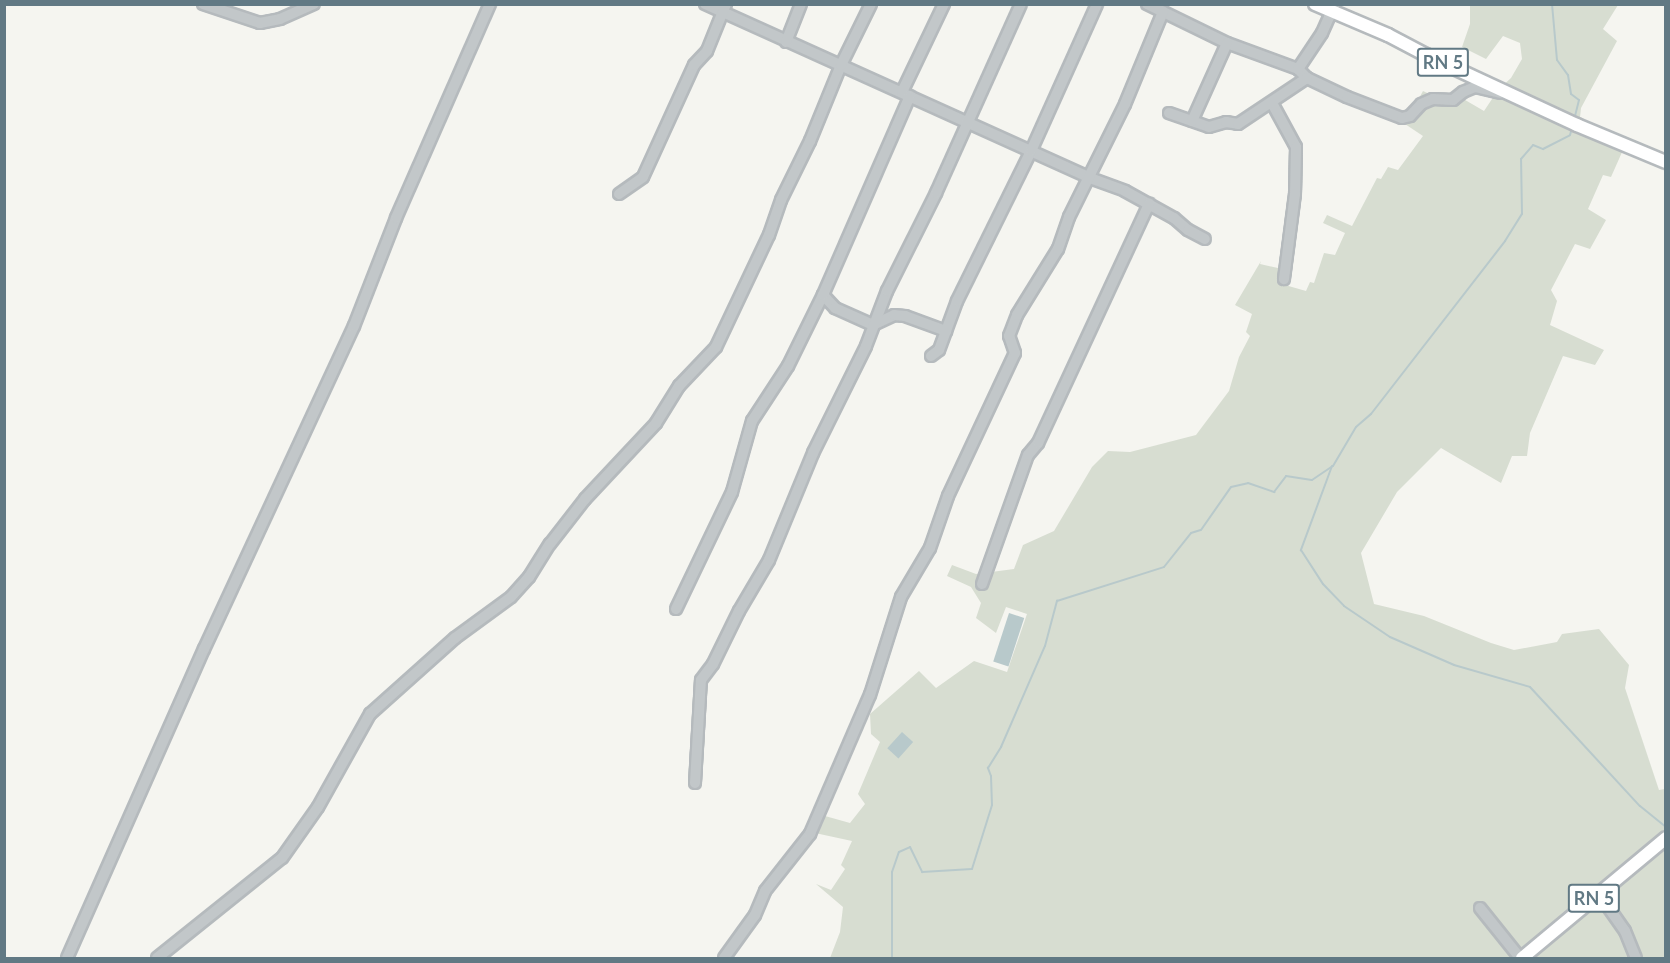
<!DOCTYPE html>
<style>
body{margin:0}
#map{position:relative;width:1670px;height:963px;overflow:hidden;background:#f5f5f0;font-family:Lato,sans-serif}
div>[style]{position:absolute}
[style*='--x']{left:calc(var(--x)*1px);top:calc(var(--y)*1px);width:calc(var(--w)*1px);rotate:calc(var(--a)*1deg)}
.green>*{inset:0;background:#d7ddd1}
.water>*{inset:0;background:#b8c9cb;transform-origin:0 0}
.stream>*{height:2px;margin:-1px;padding:0 1px;transform-origin:1px;border-radius:1px;background:#b8c9cb}
.roads{filter:drop-shadow(2px 0 #b5babd) drop-shadow(-2px 0 #b5babd) drop-shadow(0 2px #b5babd) drop-shadow(0 -2px #b5babd)}
.minor>*{height:10px;margin:-5px;padding:0 5px;transform-origin:5px;border-radius:5px;background:#c2c7c9}
.major>*{height:12px;margin:-6px;padding:0 6px;transform-origin:6px;border-radius:6px;background:#fff}
span{translate:-50% -50%;white-space:nowrap;text-align:center;line-height:1.15;-webkit-text-stroke:6px #fff;paint-order:stroke}
.shield-label span{padding:2px 4px;background:#fff;border:2px solid;border-radius:4px;-webkit-text-stroke-width:0}
.shield-label{font-size:18px;color:#617984;font-weight:700}
.frame{position:absolute;inset:0;border:6px solid #617984;pointer-events:none}
</style>
<div id="map">
<div class="green">
<i style="clip-path:polygon(1470px 5px,1618px 5px,1603px 29px,1617px 41px,1581px 108px,1579px 127px,1623px 150px,1611px 177px,1603px 175px,1588px 209px,1606px 220px,1590px 249px,1575px 244px,1551px 290px,1557px 301px,1550px 325px,1604px 350px,1595px 365px,1563px 356px,1530px 433px,1527px 456px,1512px 456px,1501px 483px,1441px 448px,1397px 492px,1361px 553px,1374px 604px,1424px 616px,1491px 643px,1514px 650px,1557px 642px,1562px 634px,1599px 629px,1629px 665px,1625px 688px,1659px 790px,1665px 789px,1665px 958px,830px 958px,840px 932px,843px 907px,816px 884px,831px 890px,845px 869px,841px 865px,852px 841px,815px 833px,825px 816px,850px 823px,865px 804px,858px 794px,880px 742px,871px 734px,870px 714px,919px 671px,936px 688px,974px 661px,1007px 672px,1027px 614px,1006px 607px,996px 633px,976px 618px,981px 603px,971px 587px,947px 576px,952px 565px,976px 574px,1014px 569px,1023px 545px,1054px 531px,1092px 467px,1108px 451px,1130px 452px,1196px 435px,1229px 391px,1239px 357px,1250px 336px,1246px 332px,1252px 314px,1235px 305px,1261px 261px,1260px 264px,1278px 268px,1278px 283px,1306px 291px,1310px 282px,1314px 283px,1324px 253px,1335px 255px,1345px 233px,1323px 223px,1327px 215px,1352px 226px,1377px 178px,1381px 179px,1388px 167px,1398px 170px,1423px 136px,1405px 124px,1423px 91px,1455px 106px,1460px 97px,1484px 111px,1498px 90px,1511px 78px,1522px 59px,1520px 43px,1503px 36px,1486px 59px,1462px 47px,1470px 24px)"></i>
</div>
<div class="water">
<i style="left:1009px;top:613px;width:16px;height:51px;rotate:18deg"></i>
<i style="left:902px;top:732px;width:15px;height:22px;rotate:42deg"></i>
</div>
<div class="stream">
<i style="--x:1552;--y:4;--w:56;--a:84.9"></i>
<i style="--x:1557;--y:60;--w:19;--a:54"></i>
<i style="--x:1568;--y:75;--w:19;--a:81"></i>
<i style="--x:1571;--y:94;--w:10;--a:37"></i>
<i style="--x:1579;--y:100;--w:21;--a:104"></i>
<i style="--x:1332;--y:466;--w:90;--a:110.3"></i>
<i style="--x:1301;--y:550;--w:40;--a:57.1"></i>
<i style="--x:1323;--y:584;--w:30;--a:46"></i>
<i style="--x:1344;--y:606;--w:55;--a:34"></i>
<i style="--x:1390;--y:637;--w:70;--a:23.6"></i>
<i style="--x:1454;--y:665;--w:79;--a:16.1"></i>
<i style="--x:1530;--y:687;--w:162;--a:47.3"></i>
<i style="--x:1640;--y:806;--w:33;--a:39"></i>
<i style="--x:892;--y:958;--w:86;--a:-90"></i>
<i style="--x:892;--y:872;--w:21;--a:-71"></i>
<i style="--x:899;--y:852;--w:12;--a:-24"></i>
<i style="--x:910;--y:847;--w:28;--a:64"></i>
<i style="--x:922;--y:872;--w:50;--a:-3.4"></i>
<i style="--x:972;--y:869;--w:67;--a:-72.6"></i>
<i style="--x:992;--y:805;--w:29;--a:-92"></i>
<i style="--x:991;--y:776;--w:9;--a:-111"></i>
<i style="--x:988;--y:768;--w:25;--a:-58"></i>
<i style="--x:1001;--y:747;--w:110;--a:-66.5"></i>
<i style="--x:1045;--y:646;--w:47;--a:-75.1"></i>
<i style="--x:1057;--y:601;--w:112;--a:-17.6"></i>
<i style="--x:1164;--y:567;--w:43;--a:-51.5"></i>
<i style="--x:1191;--y:533;--w:10;--a:-17"></i>
<i style="--x:1201;--y:530;--w:52;--a:-55.1"></i>
<i style="--x:1231;--y:487;--w:17;--a:-13"></i>
<i style="--x:1248;--y:483;--w:28;--a:19"></i>
<i style="--x:1274;--y:492;--w:20;--a:-53"></i>
<i style="--x:1286;--y:476;--w:26;--a:9"></i>
<i style="--x:1312;--y:480;--w:25;--a:-34"></i>
<i style="--x:1333;--y:466;--w:45;--a:-59.5"></i>
<i style="--x:1356;--y:427;--w:20;--a:-41"></i>
<i style="--x:1371;--y:414;--w:219;--a:-52.2"></i>
<i style="--x:1505;--y:241;--w:32;--a:-58"></i>
<i style="--x:1522;--y:214;--w:55;--a:-91"></i>
<i style="--x:1521;--y:159;--w:18;--a:-49"></i>
<i style="--x:1533;--y:145;--w:11;--a:22"></i>
<i style="--x:1543;--y:149;--w:30;--a:-27"></i>
<i style="--x:1570;--y:135;--w:7;--a:-74"></i>
</div>
<div class="roads">
<div class="minor">
<i style="--x:203;--y:4;--w:60;--a:18.4"></i>
<i style="--x:260;--y:23;--w:20;--a:-11"></i>
<i style="--x:280;--y:19;--w:37;--a:-24"></i>
<i style="--x:705;--y:4;--w:422;--a:24.3"></i>
<i style="--x:1090;--y:178;--w:37;--a:20"></i>
<i style="--x:1125;--y:191;--w:56;--a:28.9"></i>
<i style="--x:1174;--y:218;--w:18;--a:41"></i>
<i style="--x:1188;--y:230;--w:19;--a:28"></i>
<i style="--x:1147;--y:4;--w:89;--a:26"></i>
<i style="--x:1227;--y:43;--w:76;--a:20.1"></i>
<i style="--x:1298;--y:69;--w:13;--a:45"></i>
<i style="--x:1307;--y:78;--w:44;--a:25.4"></i>
<i style="--x:1347;--y:97;--w:59;--a:20.9"></i>
<i style="--x:1402;--y:118;--w:8;--a:-14"></i>
<i style="--x:1410;--y:116;--w:16;--a:-47"></i>
<i style="--x:1421;--y:104;--w:13;--a:-23"></i>
<i style="--x:1433;--y:99;--w:20;--a:3"></i>
<i style="--x:1453;--y:100;--w:13;--a:-39"></i>
<i style="--x:1463;--y:92;--w:13;--a:-23"></i>
<i style="--x:1475;--y:87;--w:26;--a:13"></i>
<i style="--x:786;--y:42;--w:41;--a:-68.5"></i>
<i style="--x:1298;--y:69;--w:43;--a:-56.3"></i>
<i style="--x:1322;--y:33;--w:32;--a:-66"></i>
<i style="--x:902;--y:92;--w:98;--a:-64.5"></i>
<i style="--x:1272;--y:103;--w:50;--a:61.4"></i>
<i style="--x:1296;--y:147;--w:47;--a:91.2"></i>
<i style="--x:1295;--y:194;--w:86;--a:97.4"></i>
<i style="--x:1169;--y:113;--w:42;--a:19.3"></i>
<i style="--x:1209;--y:127;--w:18;--a:-16"></i>
<i style="--x:1226;--y:122;--w:12;--a:9"></i>
<i style="--x:1238;--y:124;--w:83;--a:-33.7"></i>
<i style="--x:1192;--y:121;--w:85;--a:-65.8"></i>
<i style="--x:619;--y:194;--w:29;--a:-35"></i>
<i style="--x:643;--y:177;--w:123;--a:-65.5"></i>
<i style="--x:694;--y:65;--w:19;--a:-47"></i>
<i style="--x:707;--y:51;--w:51;--a:-68"></i>
<i style="--x:823;--y:295;--w:18;--a:47"></i>
<i style="--x:835;--y:308;--w:42;--a:24.1"></i>
<i style="--x:873;--y:325;--w:23;--a:-25"></i>
<i style="--x:894;--y:315;--w:11;--a:5"></i>
<i style="--x:905;--y:316;--w:44;--a:20.1"></i>
<i style="--x:931;--y:356;--w:10;--a:-37"></i>
<i style="--x:939;--y:350;--w:52;--a:-69.8"></i>
<i style="--x:957;--y:301;--w:167;--a:-63.7"></i>
<i style="--x:1031;--y:151;--w:161;--a:-65.8"></i>
<i style="--x:982;--y:584;--w:137;--a:-70.4"></i>
<i style="--x:1028;--y:455;--w:16;--a:-50"></i>
<i style="--x:1038;--y:443;--w:264;--a:-65.1"></i>
<i style="--x:676;--y:609;--w:130;--a:-64.4"></i>
<i style="--x:732;--y:492;--w:74;--a:-74.3"></i>
<i style="--x:752;--y:421;--w:66;--a:-56.8"></i>
<i style="--x:788;--y:366;--w:79;--a:-63.8"></i>
<i style="--x:823;--y:295;--w:217;--a:-66.4"></i>
<i style="--x:695;--y:783;--w:103;--a:-86.7"></i>
<i style="--x:701;--y:680;--w:20;--a:-53"></i>
<i style="--x:713;--y:664;--w:59;--a:-63.9"></i>
<i style="--x:739;--y:611;--w:59;--a:-59.5"></i>
<i style="--x:769;--y:560;--w:116;--a:-67.6"></i>
<i style="--x:813;--y:453;--w:119;--a:-63.6"></i>
<i style="--x:866;--y:346;--w:59;--a:-69.1"></i>
<i style="--x:887;--y:291;--w:110;--a:-63.4"></i>
<i style="--x:936;--y:193;--w:207;--a:-65.8"></i>
<i style="--x:1599;--y:894;--w:45;--a:54.9"></i>
<i style="--x:1625;--y:931;--w:29;--a:68"></i>
<i style="--x:1480;--y:908;--w:64;--a:51.3"></i>
<i style="--x:67;--y:958;--w:338;--a:-66.1"></i>
<i style="--x:204;--y:649;--w:356;--a:-65.1"></i>
<i style="--x:354;--y:326;--w:116;--a:-68.7"></i>
<i style="--x:396;--y:218;--w:234;--a:-66.3"></i>
<i style="--x:157;--y:958;--w:160;--a:-38.7"></i>
<i style="--x:282;--y:858;--w:62;--a:-54.8"></i>
<i style="--x:318;--y:807;--w:107;--a:-60.8"></i>
<i style="--x:370;--y:714;--w:114;--a:-41.8"></i>
<i style="--x:455;--y:638;--w:69;--a:-36.2"></i>
<i style="--x:511;--y:597;--w:27;--a:-48"></i>
<i style="--x:529;--y:577;--w:39;--a:-58"></i>
<i style="--x:550;--y:544;--w:57;--a:-52.1"></i>
<i style="--x:585;--y:499;--w:104;--a:-46.9"></i>
<i style="--x:656;--y:423;--w:44;--a:-58.1"></i>
<i style="--x:679;--y:386;--w:54;--a:-46.5"></i>
<i style="--x:716;--y:347;--w:124;--a:-64.7"></i>
<i style="--x:769;--y:235;--w:37;--a:-71"></i>
<i style="--x:781;--y:200;--w:66;--a:-63.8"></i>
<i style="--x:810;--y:141;--w:82;--a:-67.8"></i>
<i style="--x:841;--y:65;--w:68;--a:-63.8"></i>
<i style="--x:724;--y:958;--w:53;--a:-54.2"></i>
<i style="--x:755;--y:915;--w:26;--a:-67"></i>
<i style="--x:765;--y:891;--w:73;--a:-51.7"></i>
<i style="--x:810;--y:834;--w:151;--a:-66.7"></i>
<i style="--x:870;--y:695;--w:103;--a:-72.4"></i>
<i style="--x:901;--y:597;--w:57;--a:-59.4"></i>
<i style="--x:930;--y:548;--w:55;--a:-70.9"></i>
<i style="--x:948;--y:496;--w:158;--a:-64.9"></i>
<i style="--x:1015;--y:353;--w:18;--a:-109"></i>
<i style="--x:1009;--y:336;--w:22;--a:-69"></i>
<i style="--x:1017;--y:315;--w:78;--a:-58.2"></i>
<i style="--x:1058;--y:249;--w:34;--a:-71"></i>
<i style="--x:1069;--y:217;--w:126;--a:-63.6"></i>
<i style="--x:1125;--y:104;--w:100;--a:-67.6"></i>
</div>
<div class="major">
<i style="--x:1315;--y:4;--w:79;--a:23"></i>
<i style="--x:1388;--y:35;--w:43;--a:27.8"></i>
<i style="--x:1426;--y:55;--w:166;--a:24.9"></i>
<i style="--x:1577;--y:125;--w:96;--a:22.6"></i>
<i style="--x:1522;--y:958;--w:187;--a:-39.8"></i>
</div>
</div>
<div class="shield-label">
<span style="left:1443px;top:62px">RN 5</span>
<span style="left:1594px;top:898px">RN 5</span>
</div>
<div class="frame"></div>
</div>
